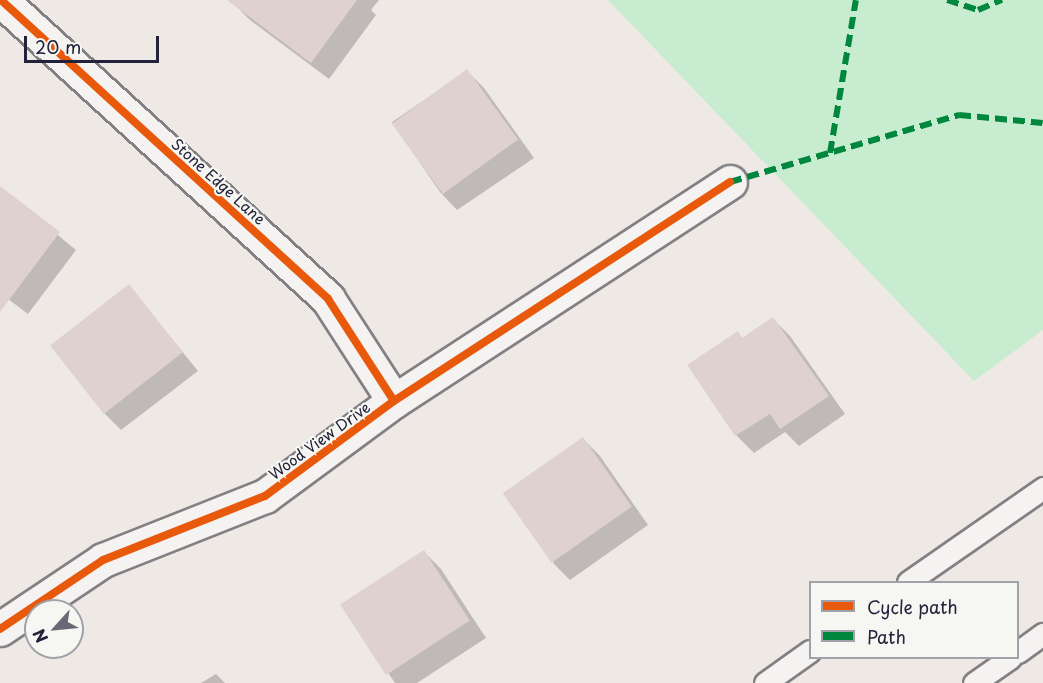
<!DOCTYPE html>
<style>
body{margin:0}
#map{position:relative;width:1043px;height:683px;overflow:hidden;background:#efe9e6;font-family:"Playpen Sans",sans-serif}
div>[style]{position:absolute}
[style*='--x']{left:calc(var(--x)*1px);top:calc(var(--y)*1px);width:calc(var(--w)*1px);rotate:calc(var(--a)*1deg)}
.green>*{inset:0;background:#c8eccf}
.shadow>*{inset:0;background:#0003}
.building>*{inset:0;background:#dfd1ce;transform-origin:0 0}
.roads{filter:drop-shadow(2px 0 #838084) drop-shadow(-2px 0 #838084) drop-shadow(0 2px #838084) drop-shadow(0 -2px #838084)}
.lane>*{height:21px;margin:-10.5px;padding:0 10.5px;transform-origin:10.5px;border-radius:10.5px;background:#f4f3f1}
.street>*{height:33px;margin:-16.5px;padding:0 16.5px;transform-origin:16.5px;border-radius:16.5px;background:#f4f3f1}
.quiet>*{height:6px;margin-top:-3px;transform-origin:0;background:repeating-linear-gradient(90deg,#00873e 0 12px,transparent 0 18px)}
.cycleway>*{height:8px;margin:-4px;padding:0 4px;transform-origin:4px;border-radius:4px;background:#e8590c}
span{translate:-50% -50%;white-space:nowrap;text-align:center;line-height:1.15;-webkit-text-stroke:4.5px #f6f6f2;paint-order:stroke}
.street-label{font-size:15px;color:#22223b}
.legend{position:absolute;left:809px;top:581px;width:210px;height:78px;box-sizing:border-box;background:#f6f6f2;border:2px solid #a1a1a9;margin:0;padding:8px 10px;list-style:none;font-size:18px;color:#22223b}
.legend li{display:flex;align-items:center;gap:12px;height:30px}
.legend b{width:30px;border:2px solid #a1a1a9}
.north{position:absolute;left:24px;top:599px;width:60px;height:60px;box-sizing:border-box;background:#f6f6f2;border:2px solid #a1a1a9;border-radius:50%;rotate:243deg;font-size:16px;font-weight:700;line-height:24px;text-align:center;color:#22223b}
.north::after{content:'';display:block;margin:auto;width:21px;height:27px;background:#6a6877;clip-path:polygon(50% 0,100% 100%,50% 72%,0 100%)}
.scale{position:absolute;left:24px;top:36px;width:135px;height:27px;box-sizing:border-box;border:3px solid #22223b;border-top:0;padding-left:8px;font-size:18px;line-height:21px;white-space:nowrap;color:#22223b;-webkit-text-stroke:4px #f6f6f2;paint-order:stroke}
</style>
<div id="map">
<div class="green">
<i style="clip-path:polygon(608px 0,1043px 0,1043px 330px,974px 381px)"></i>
</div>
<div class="shadow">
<i style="clip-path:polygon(236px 0,379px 0,371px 10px,376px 15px,329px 79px,250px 20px,233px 3px)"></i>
<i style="clip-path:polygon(467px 71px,484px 88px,534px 158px,457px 210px,440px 192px,392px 122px)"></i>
<i style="clip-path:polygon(0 188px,76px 250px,28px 314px,0 293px)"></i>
<i style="clip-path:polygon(129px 286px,198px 371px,121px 430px,104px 413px)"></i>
<i style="clip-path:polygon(773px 319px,790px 336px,845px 414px,799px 446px,785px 432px,754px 453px,736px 435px,689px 365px,737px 333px,744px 339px)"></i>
<i style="clip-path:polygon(583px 439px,600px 456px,648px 525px,570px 580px,553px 563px)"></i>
<i style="clip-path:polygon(424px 552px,441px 569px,486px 638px,417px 683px,395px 683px,342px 605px)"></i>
<i style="clip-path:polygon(216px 674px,225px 683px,201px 683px)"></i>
</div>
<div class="building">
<i style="clip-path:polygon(227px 0,357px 0,311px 63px)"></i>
<i style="left:467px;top:69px;width:87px;height:93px;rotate:54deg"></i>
<i style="clip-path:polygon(0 186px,60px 232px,0 312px)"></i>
<i style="left:129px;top:284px;width:87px;height:100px;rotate:52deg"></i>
<i style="clip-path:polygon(773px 317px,829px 396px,780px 429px,770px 414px,735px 436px,687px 365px,738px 331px,742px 338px)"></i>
<i style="left:583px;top:437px;width:85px;height:98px;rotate:55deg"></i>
<i style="left:424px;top:550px;width:84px;height:100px;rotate:57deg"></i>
</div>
<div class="roads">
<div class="lane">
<i style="--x:908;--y:582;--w:165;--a:-34.8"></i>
<i style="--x:1018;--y:652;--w:31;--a:-36"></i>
<i style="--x:765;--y:683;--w:55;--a:-35.4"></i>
<i style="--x:974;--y:683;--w:44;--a:-34.8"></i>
</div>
<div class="street">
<i style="--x:1;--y:0;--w:443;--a:42.4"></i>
<i style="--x:328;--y:299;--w:121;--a:57.1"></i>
<i style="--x:0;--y:629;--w:124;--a:-33.8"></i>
<i style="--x:103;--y:560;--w:174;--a:-21.6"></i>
<i style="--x:265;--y:496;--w:160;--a:-36.4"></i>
<i style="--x:394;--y:401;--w:401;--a:-33.1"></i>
</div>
</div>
<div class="quiet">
<i style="--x:947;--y:0;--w:33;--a:18"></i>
<i style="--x:978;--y:10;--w:26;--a:-23"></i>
<i style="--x:830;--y:153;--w:155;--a:-80.4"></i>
<i style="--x:730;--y:182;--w:239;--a:-16.3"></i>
<i style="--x:959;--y:115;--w:84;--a:5.4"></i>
</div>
<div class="cycleway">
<i style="--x:1;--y:0;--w:443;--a:42.4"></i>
<i style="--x:328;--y:299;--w:121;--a:57.1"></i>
<i style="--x:0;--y:629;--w:124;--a:-33.8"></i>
<i style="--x:103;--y:560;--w:174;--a:-21.6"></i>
<i style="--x:265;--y:496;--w:160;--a:-36.4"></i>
<i style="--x:394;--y:401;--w:401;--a:-33.1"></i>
</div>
<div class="street-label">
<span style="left:219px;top:181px;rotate:42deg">Stone Edge Lane</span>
<span style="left:319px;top:440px;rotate:-36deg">Wood View Drive</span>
</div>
<ul class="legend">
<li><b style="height:8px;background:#e8590c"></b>Cycle path</li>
<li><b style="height:8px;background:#00873e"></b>Path</li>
</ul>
<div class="north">N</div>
<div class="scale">20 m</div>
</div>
